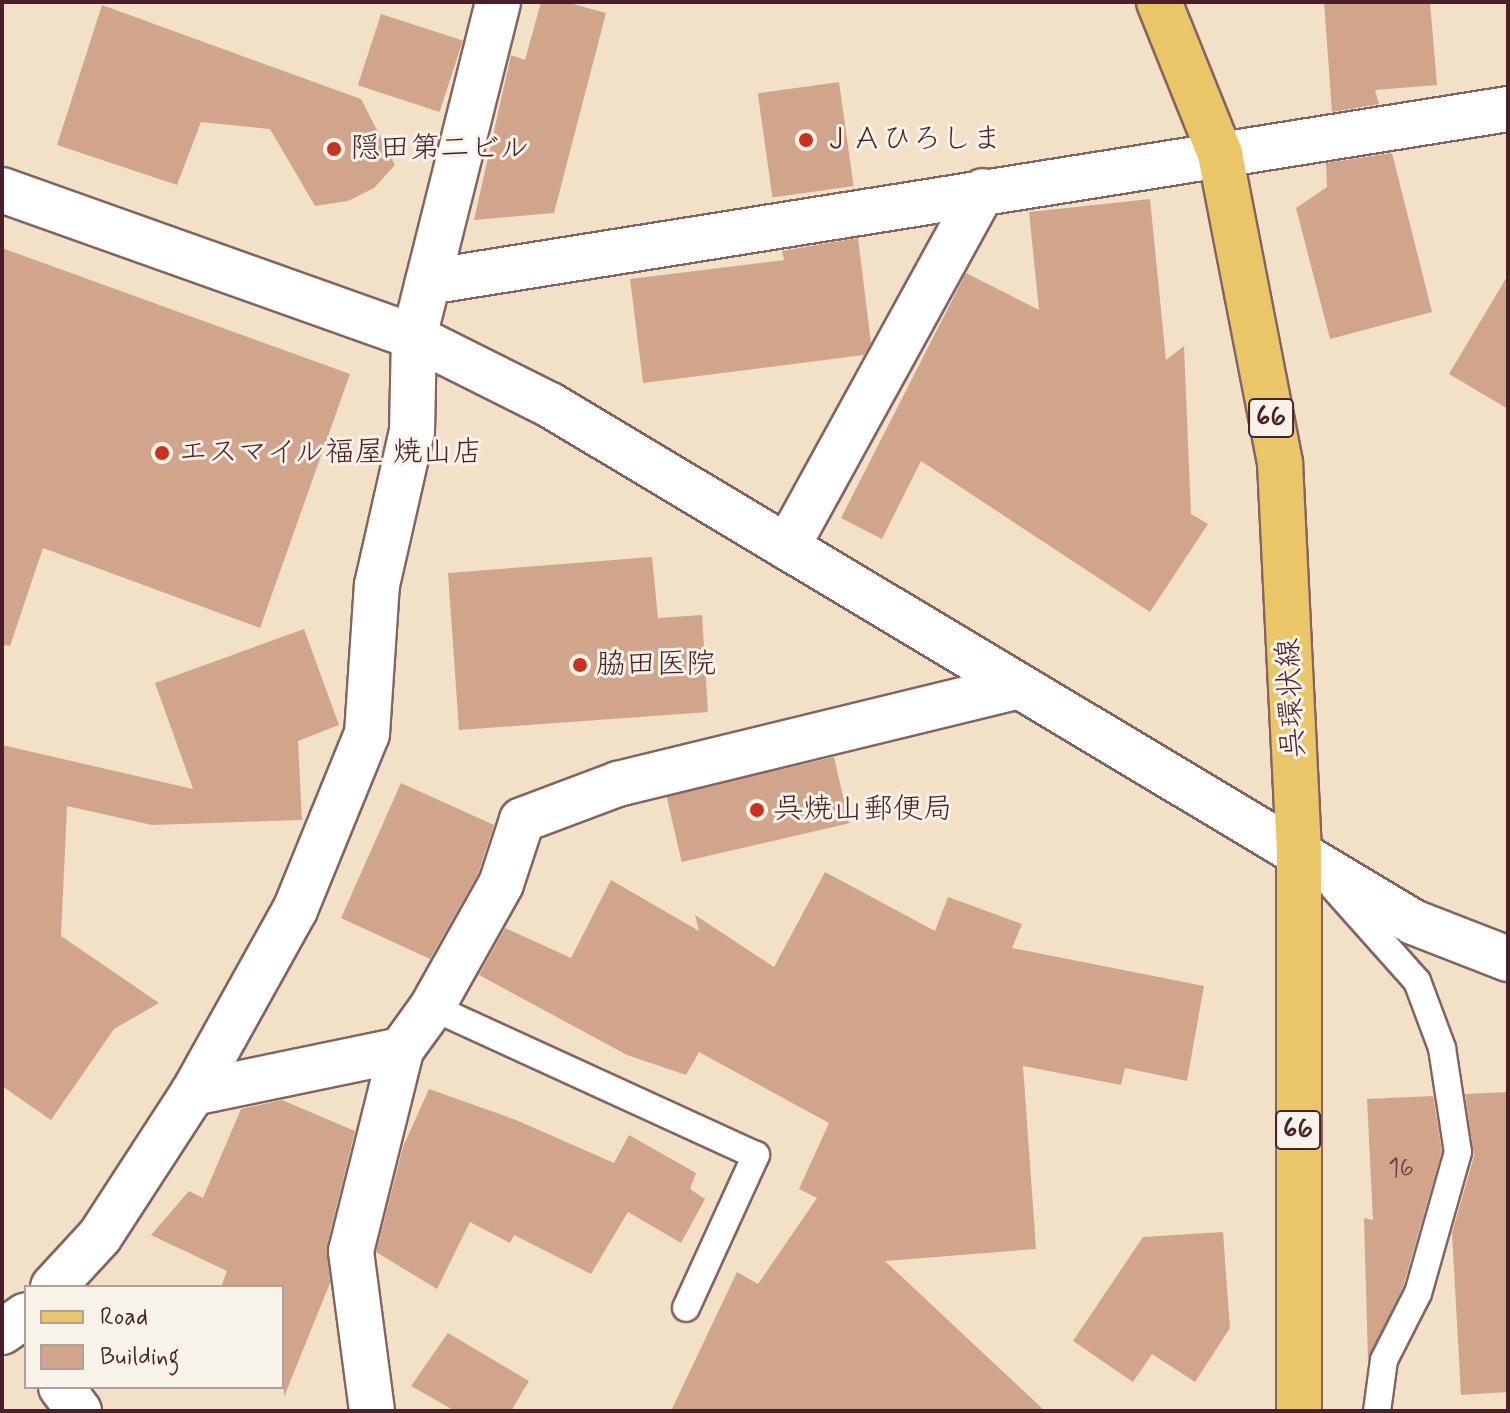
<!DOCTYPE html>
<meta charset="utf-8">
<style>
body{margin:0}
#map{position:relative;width:1510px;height:1413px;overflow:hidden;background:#f3e1c7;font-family:Mynerve,"Klee One",sans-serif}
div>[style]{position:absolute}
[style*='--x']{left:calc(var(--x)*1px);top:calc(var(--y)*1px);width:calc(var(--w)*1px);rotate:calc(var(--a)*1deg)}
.building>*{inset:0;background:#d1a58c;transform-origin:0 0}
.roads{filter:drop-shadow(2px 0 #856362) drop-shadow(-2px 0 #856362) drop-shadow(0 2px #856362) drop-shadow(0 -2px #856362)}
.service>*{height:26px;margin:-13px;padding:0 13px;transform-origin:13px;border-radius:13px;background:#fff}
.minor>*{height:44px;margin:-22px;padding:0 22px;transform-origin:22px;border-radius:22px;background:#fff}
.tertiary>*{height:44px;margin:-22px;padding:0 22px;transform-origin:22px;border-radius:22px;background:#fff}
.primary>*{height:44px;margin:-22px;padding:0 22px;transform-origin:22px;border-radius:22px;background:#ebc669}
.dots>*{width:22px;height:22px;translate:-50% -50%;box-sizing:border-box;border:4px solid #f7f3e8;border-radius:50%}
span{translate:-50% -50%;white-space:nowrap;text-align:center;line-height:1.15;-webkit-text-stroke:6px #f7f3e8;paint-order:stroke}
.number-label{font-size:26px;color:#6c4043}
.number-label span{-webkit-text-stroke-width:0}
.shield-label span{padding:2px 6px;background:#f7f3e8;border:2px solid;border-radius:6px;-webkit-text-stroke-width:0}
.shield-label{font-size:28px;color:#4a1f2b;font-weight:700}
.poi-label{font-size:30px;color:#4a1f2b}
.left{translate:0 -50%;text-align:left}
.street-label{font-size:30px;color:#4a1f2b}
.frame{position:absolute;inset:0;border:4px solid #4a1f2b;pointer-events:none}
.legend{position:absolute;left:24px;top:1285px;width:260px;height:104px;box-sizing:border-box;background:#f7f3e8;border:2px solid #b29e9c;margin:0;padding:10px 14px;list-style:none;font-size:24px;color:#4a1f2b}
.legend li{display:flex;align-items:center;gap:16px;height:40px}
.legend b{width:40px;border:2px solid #b29e9c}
</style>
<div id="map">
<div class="building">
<i style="clip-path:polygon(541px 2px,566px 2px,606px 13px,554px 213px,474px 220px,511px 55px,525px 60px)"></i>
<i style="clip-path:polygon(1324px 2px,1430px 2px,1437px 85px,1375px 90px,1379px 104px,1332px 112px)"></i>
<i style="clip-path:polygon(102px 5px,361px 99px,395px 165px,374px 188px,348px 201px,315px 206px,270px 129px,201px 122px,177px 185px,57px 145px)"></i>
<i style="left:381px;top:14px;width:86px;height:75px;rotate:18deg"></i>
<i style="left:839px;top:82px;width:105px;height:82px;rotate:82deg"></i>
<i style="clip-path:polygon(1392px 153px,1432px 312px,1330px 339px,1296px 208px,1327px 187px,1326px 163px)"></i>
<i style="clip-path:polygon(1150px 199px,1166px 360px,1184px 346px,1191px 514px,1208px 524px,1150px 612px,921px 461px,882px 539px,841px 518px,966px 273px,1039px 310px,1029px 212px)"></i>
<i style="clip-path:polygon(858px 238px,871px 343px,864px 355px,643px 383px,630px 279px,784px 260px,782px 251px)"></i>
<i style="clip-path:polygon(2px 248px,350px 374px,260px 628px,43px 548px,10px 646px,2px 645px)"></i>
<i style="clip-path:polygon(1508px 275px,1508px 409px,1449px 374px)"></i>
<i style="clip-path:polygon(652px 557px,658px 618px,702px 615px,708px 712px,459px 730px,448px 573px)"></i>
<i style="clip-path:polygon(304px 629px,339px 725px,298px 741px,302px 820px,152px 825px,67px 806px,61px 936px,159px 1003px,114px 1029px,51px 1120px,2px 1086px,2px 745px,193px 789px,155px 683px)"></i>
<i style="left:834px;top:757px;width:68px;height:172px;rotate:77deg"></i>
<i style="clip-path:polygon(401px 783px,494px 825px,478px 874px,430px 959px,341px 918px)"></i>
<i style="clip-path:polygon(825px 872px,935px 931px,948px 897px,1022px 924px,1012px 948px,1204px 986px,1187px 1081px,1125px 1068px,1121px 1085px,1023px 1066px,1036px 1249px,885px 1261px,1045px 1411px,671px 1411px,737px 1272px,758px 1284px,817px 1198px,799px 1189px,829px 1123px,699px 1052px,686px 1075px,627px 1055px,479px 975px,505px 928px,571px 958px,611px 880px,699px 931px,695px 915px,774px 967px)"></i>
<i style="clip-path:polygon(429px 1089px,516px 1120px,614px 1163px,629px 1135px,696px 1173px,690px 1189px,705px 1199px,681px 1243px,628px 1212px,591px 1274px,514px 1235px,510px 1243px,470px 1222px,437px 1289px,376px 1252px,403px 1147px)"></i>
<i style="clip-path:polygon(1508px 1092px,1508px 1392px,1461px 1395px,1452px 1233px,1474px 1156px,1465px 1094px)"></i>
<i style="clip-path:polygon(1433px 1096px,1442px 1151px,1403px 1287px,1368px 1361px,1364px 1218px,1373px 1220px,1367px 1099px)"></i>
<i style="clip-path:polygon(282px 1100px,355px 1131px,327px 1245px,330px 1283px,284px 1397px,282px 1287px,221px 1287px,227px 1271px,151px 1235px,189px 1191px,203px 1198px,241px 1109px)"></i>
<i style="clip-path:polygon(1223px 1232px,1230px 1328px,1195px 1382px,1152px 1354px,1133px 1382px,1073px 1341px,1143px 1237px)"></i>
<i style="clip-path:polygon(448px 1333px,529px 1381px,511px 1411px,455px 1411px,411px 1386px)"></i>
</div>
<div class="roads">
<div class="service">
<i style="--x:1334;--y:888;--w:125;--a:48.3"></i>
<i style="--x:1417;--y:981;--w:72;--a:69.5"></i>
<i style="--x:1442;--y:1048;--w:105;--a:81.3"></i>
<i style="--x:1458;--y:1152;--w:147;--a:105.8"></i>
<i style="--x:1418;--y:1293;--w:75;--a:116.9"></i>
<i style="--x:1384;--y:1360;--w:51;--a:97.8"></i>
<i style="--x:432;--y:1007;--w:356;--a:24.6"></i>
<i style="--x:756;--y:1155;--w:168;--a:114.6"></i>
</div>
<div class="minor">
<i style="--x:428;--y:282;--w:1094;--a:-9.1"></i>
<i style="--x:787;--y:547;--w:406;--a:-61.2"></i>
<i style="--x:193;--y:1093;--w:212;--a:-11.7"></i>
<i style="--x:53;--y:1287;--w:69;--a:-47.3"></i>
<i style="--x:100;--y:1236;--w:171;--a:-57"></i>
<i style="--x:193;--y:1093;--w:210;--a:-60.9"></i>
<i style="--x:295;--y:910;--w:190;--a:-67.8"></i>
<i style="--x:367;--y:734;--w:149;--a:-86.2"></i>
<i style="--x:377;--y:585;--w:158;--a:-77.2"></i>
<i style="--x:412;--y:431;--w:94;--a:-88.8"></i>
<i style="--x:414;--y:337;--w:345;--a:-75.9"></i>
<i style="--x:2;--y:1332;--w:29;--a:-35"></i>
<i style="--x:61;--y:1387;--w:30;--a:53"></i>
<i style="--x:372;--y:1411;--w:161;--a:-97.5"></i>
<i style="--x:351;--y:1251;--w:207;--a:-76"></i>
<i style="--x:401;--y:1050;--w:53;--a:-54.2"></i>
<i style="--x:432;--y:1007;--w:141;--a:-60.7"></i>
<i style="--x:501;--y:884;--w:67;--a:-71.8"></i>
<i style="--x:522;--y:820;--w:103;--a:-20.6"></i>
<i style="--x:618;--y:784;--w:411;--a:-13.7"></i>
</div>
<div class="tertiary">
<i style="--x:2;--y:190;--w:437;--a:19.6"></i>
<i style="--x:414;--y:337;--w:152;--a:26.6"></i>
<i style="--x:550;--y:405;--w:1006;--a:30.92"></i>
<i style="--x:1413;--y:922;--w:102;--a:21.3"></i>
</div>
<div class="primary">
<i style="--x:1159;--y:2;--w:164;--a:68.1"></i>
<i style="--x:1220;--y:154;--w:315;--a:79"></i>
<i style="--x:1280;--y:463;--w:387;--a:87.2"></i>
<i style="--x:1299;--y:850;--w:561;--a:90"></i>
</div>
</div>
<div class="dots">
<i style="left:806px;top:140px;background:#c8321e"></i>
<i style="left:334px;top:149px;background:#c8321e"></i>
<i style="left:162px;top:453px;background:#c8321e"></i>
<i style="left:580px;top:665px;background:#c8321e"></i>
<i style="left:757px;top:810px;background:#c8321e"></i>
</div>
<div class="number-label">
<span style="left:1401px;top:1170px">16</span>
</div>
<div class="shield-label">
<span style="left:1271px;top:418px">66</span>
<span style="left:1298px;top:1130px">66</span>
</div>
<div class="poi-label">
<span class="left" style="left:822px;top:140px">ＪＡひろしま</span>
<span class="left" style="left:350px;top:149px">隠田第二ビル</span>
<span class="left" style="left:178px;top:453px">エスマイル福屋 焼山店</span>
<span class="left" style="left:596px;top:665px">脇田医院</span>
<span class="left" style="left:773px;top:810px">呉焼山郵便局</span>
</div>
<div class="street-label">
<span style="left:1292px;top:698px;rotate:-93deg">呉環状線</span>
</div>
<div class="frame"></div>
<ul class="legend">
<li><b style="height:10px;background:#ebc669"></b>Road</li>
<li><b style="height:22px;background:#d1a58c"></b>Building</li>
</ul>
</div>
